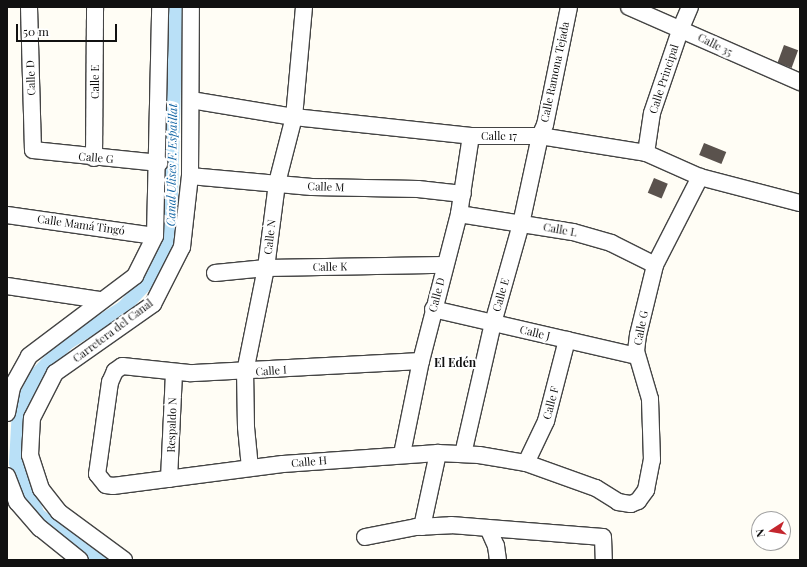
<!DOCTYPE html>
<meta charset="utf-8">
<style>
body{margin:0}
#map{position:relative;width:807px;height:567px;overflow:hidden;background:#fffdf5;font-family:"Playfair Display",serif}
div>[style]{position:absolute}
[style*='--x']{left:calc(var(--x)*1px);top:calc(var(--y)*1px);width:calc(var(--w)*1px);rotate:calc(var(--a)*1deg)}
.canal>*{height:14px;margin:-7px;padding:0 7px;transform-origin:7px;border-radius:7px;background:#b9e0f7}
.building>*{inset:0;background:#5a524d;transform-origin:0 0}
.roads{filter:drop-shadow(1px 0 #444) drop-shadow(-1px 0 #444) drop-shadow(0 1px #444) drop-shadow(0 -1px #444)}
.minor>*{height:16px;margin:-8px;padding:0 8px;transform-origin:8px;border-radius:8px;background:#fff}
span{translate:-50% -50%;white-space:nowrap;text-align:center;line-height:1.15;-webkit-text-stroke:4px #fff;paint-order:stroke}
.street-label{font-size:11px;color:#111}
.water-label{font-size:12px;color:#1768a6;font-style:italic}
.neighbourhood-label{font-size:12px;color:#111;font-weight:700}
.frame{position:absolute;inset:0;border:8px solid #111;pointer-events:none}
.north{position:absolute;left:751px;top:511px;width:40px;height:40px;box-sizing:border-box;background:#fff;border:1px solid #a0a0a0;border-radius:50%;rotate:258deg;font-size:11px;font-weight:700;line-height:16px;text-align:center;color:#111}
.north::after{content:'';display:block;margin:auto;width:14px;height:18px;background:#c4262e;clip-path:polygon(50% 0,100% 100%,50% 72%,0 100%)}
.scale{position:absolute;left:16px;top:24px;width:101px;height:18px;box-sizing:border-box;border:2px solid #111;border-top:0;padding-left:5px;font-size:12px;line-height:14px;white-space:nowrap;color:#111;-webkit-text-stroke:3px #fff;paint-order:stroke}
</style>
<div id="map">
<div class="canal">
<i style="--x:100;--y:560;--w:77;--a:-144"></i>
<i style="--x:38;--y:515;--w:56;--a:-112.9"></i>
<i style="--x:16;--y:463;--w:53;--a:-86.8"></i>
<i style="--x:19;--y:410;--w:40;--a:-63.4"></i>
<i style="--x:37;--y:374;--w:43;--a:-45.9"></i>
<i style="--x:67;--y:343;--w:66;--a:-32"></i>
<i style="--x:123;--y:308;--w:45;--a:-46.8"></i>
<i style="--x:154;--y:275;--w:41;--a:-67.2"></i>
<i style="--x:170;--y:237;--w:230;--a:-88.5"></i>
</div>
<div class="building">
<i style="left:784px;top:45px;width:15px;height:19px;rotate:20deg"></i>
<i style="left:704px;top:143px;width:24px;height:13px;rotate:22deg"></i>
<i style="left:654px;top:178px;width:15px;height:16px;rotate:23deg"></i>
</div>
<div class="roads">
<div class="minor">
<i style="--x:29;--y:7;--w:143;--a:88.4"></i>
<i style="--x:33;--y:150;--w:127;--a:5.9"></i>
<i style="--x:629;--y:7;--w:187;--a:23.7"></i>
<i style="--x:191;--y:100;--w:104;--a:9.4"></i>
<i style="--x:294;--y:117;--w:178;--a:6.1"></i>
<i style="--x:471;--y:136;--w:69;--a:0"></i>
<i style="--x:540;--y:136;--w:107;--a:9.1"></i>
<i style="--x:646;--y:153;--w:59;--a:24"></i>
<i style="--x:700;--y:177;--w:103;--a:14.6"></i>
<i style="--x:646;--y:153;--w:40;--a:-81.5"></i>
<i style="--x:652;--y:113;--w:90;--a:-71.2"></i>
<i style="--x:681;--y:28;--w:23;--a:-67"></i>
<i style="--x:94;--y:158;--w:151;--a:-89.6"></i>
<i style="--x:190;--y:176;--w:122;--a:5.2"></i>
<i style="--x:312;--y:187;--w:106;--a:1.1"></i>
<i style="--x:418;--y:189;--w:45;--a:6.3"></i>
<i style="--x:459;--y:214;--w:115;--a:9"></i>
<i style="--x:573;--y:232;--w:40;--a:16"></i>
<i style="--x:611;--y:243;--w:49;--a:26.6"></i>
<i style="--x:7;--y:215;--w:149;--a:8.1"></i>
<i style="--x:215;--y:273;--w:51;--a:-5.6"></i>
<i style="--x:266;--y:268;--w:179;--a:-1"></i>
<i style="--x:7;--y:286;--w:95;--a:8.5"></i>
<i style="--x:433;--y:309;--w:209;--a:13"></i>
<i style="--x:421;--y:361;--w:232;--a:177"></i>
<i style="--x:189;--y:373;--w:67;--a:-174"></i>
<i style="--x:122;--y:366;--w:9;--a:144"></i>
<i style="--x:115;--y:371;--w:12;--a:114"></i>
<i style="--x:110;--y:382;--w:93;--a:98"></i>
<i style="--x:97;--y:474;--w:14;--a:51"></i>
<i style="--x:106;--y:485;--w:7;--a:8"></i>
<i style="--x:113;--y:486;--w:171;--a:-7.4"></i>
<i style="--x:283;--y:464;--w:155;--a:-4.1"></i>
<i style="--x:438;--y:453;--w:41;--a:2.8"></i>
<i style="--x:479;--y:455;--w:48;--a:9.7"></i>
<i style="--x:526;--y:463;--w:74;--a:19.7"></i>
<i style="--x:596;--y:488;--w:26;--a:32"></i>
<i style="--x:618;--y:502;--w:13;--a:9"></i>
<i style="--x:631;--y:504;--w:8;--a:-23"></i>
<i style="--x:638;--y:501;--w:14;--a:-54"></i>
<i style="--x:646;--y:490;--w:31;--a:-79"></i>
<i style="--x:652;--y:460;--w:61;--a:-91.9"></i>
<i style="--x:650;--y:399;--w:50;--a:-106.3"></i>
<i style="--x:636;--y:351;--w:16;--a:-83"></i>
<i style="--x:638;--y:335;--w:72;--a:-76.3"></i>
<i style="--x:655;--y:265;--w:99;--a:-62.9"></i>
<i style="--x:7;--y:413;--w:26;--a:-79"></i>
<i style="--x:12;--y:387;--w:35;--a:-61"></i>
<i style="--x:29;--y:356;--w:133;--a:-37"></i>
<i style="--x:135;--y:276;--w:45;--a:-63.4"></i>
<i style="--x:155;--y:236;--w:229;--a:-88.7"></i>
<i style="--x:402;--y:454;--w:95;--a:-78.5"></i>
<i style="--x:421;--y:361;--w:152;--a:-75.5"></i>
<i style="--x:459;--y:214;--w:79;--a:-81.3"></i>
<i style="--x:463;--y:454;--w:134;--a:-77.1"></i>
<i style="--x:493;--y:323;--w:103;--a:-74.2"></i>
<i style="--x:521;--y:224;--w:90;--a:-77.8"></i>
<i style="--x:540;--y:136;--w:12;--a:-66"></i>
<i style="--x:545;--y:125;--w:120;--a:-78.5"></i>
<i style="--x:526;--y:463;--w:47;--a:-64.5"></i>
<i style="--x:546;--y:421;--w:84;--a:-75.5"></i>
<i style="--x:250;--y:468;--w:41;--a:-95.6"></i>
<i style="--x:246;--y:427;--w:55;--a:-91"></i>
<i style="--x:245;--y:372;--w:106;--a:-78.6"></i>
<i style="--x:266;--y:268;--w:86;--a:-82.6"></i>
<i style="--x:277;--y:183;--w:68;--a:-75.6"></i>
<i style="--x:294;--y:117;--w:110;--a:-84.8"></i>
<i style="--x:7;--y:476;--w:28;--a:69"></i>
<i style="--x:17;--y:502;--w:35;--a:49"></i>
<i style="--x:40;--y:528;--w:51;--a:38.7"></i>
<i style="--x:169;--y:479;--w:107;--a:-87.3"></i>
<i style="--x:422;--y:527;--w:76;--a:-77.8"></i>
<i style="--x:488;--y:528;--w:20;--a:66"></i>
<i style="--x:496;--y:546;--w:14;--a:82"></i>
<i style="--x:365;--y:537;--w:52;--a:-11.1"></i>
<i style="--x:416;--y:527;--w:35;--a:-3"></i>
<i style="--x:451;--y:525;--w:152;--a:4.5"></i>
<i style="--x:603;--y:537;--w:23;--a:88"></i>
<i style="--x:124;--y:560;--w:81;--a:-143.6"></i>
<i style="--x:59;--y:512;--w:29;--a:-128"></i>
<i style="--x:41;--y:489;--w:36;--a:-108"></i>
<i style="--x:30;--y:455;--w:37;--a:-87"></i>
<i style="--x:32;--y:418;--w:51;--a:-62.9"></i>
<i style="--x:55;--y:373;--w:120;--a:-35.1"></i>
<i style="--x:153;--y:304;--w:64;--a:-63"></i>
<i style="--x:182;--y:247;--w:71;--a:-83.6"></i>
<i style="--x:190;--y:176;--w:169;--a:-89.7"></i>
</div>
</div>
<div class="street-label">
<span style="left:715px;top:45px;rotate:27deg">Calle 35</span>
<span style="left:555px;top:72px;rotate:-78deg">Calle Ramona Tejada</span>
<span style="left:31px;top:78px;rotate:-92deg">Calle D</span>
<span style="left:664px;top:79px;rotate:-72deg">Calle Principal</span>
<span style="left:95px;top:82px;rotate:-90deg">Calle E</span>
<span style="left:499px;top:136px">Calle 17</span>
<span style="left:96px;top:158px;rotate:5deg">Calle G</span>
<span style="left:326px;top:187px;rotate:2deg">Calle M</span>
<span style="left:81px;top:225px;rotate:8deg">Calle Mamá Tingó</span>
<span style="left:560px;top:230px;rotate:10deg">Calle L</span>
<span style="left:270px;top:237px;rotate:-83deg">Calle N</span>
<span style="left:330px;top:267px;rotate:-1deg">Calle K</span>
<span style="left:437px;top:295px;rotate:-75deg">Calle D</span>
<span style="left:501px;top:295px;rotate:-74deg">Calle E</span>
<span style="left:641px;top:328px;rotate:-79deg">Calle G</span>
<span style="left:113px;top:331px;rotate:-37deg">Carretera del Canal</span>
<span style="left:535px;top:333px;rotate:13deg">Calle J</span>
<span style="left:271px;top:371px;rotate:-4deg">Calle I</span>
<span style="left:551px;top:403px;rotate:-75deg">Calle F</span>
<span style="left:172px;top:425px;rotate:-88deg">Respaldo N</span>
<span style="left:309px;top:462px;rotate:-5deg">Calle H</span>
</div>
<div class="water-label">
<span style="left:172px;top:165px;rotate:-89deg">Canal Ulises F. Espaillat</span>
</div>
<div class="neighbourhood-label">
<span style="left:455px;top:363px">El Edén</span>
</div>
<div class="frame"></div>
<div class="north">N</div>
<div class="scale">50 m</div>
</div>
